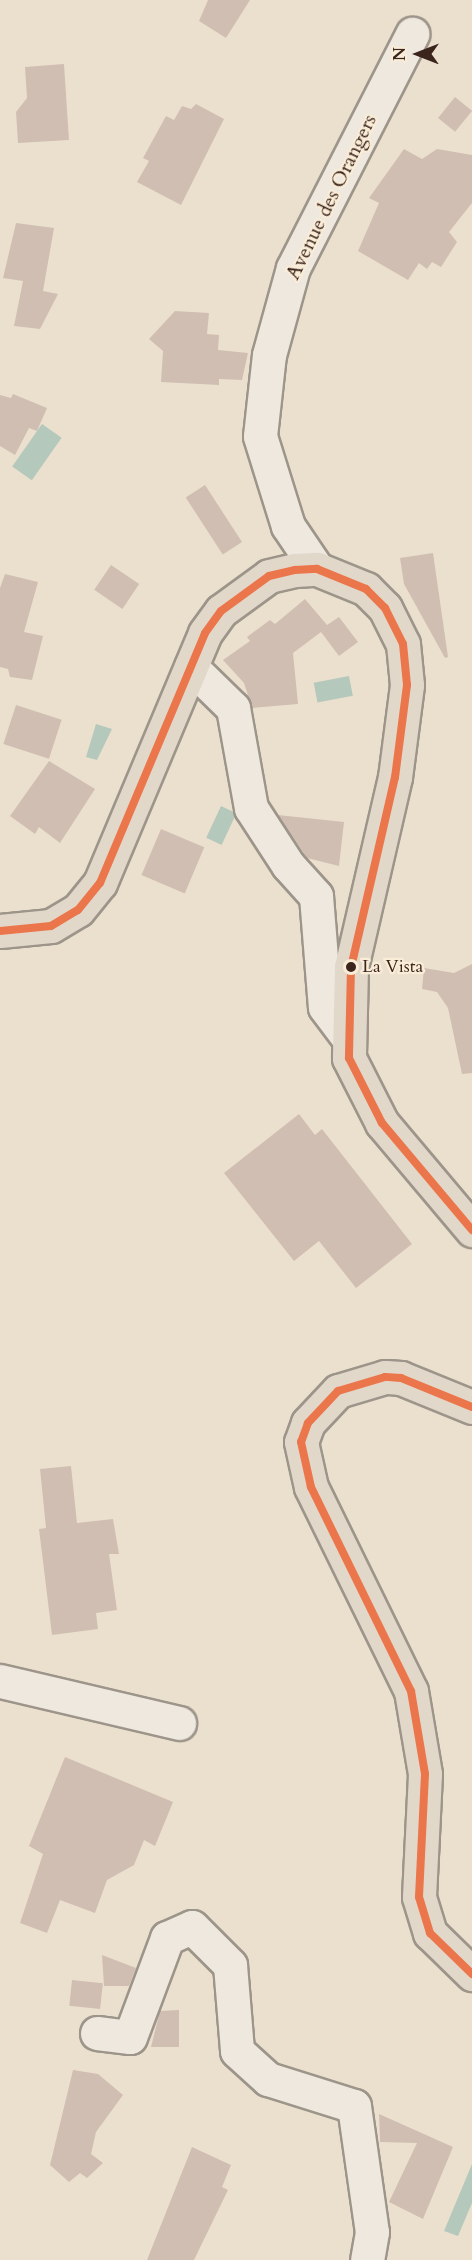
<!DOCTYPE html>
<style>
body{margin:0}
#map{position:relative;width:472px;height:2260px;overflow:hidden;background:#ebe0ce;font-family:Cardo,serif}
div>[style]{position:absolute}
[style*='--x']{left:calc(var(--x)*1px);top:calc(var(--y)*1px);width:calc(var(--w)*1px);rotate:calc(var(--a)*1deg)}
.water>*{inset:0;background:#b4c8bc;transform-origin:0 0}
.building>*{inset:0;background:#d1beb2;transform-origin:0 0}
.roads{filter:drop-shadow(2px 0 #9d958a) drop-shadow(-2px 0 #9d958a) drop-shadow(0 2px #9d958a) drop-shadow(0 -2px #9d958a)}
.minor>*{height:33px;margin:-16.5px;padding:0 16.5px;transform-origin:16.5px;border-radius:16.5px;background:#eee8df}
.major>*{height:33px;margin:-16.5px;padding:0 16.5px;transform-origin:16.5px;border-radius:16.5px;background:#e2d8ca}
.bus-1>*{height:8px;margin:-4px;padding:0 4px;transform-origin:4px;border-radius:4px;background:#eb764b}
.dots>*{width:16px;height:16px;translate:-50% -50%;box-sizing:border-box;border:3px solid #faedd7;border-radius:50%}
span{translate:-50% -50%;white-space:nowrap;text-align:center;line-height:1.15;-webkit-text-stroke:4.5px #faedd7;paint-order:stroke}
.bus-label{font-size:18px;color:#3b241c}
.left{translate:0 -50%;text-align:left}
.street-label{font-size:20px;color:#3b241c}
.north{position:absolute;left:388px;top:24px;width:60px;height:60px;-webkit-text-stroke:4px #faedd7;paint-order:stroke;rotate:270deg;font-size:16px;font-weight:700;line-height:24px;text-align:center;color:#3b241c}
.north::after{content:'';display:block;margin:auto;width:21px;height:27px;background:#3b241c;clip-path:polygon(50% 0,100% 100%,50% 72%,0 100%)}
</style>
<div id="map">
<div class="water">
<i style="left:42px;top:424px;width:24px;height:52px;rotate:35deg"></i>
<i style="left:349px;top:676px;width:20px;height:36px;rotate:79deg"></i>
<i style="clip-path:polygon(96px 724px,112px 729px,97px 760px,86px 757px)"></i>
<i style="left:221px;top:806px;width:17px;height:35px;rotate:25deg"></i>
<i style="clip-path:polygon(472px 2164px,472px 2203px,458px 2236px,444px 2231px)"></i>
</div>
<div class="building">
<i style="clip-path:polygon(208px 0,250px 0,226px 38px,199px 21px)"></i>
<i style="clip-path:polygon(64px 64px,69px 140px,18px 143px,16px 112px,27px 98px,25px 67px)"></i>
<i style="left:455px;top:97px;width:22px;height:27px;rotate:39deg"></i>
<i style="clip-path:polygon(196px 104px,224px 119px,181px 205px,137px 182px,149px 161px,143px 158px,166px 116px,174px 120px,182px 106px,191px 109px)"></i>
<i style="clip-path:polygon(404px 149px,422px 159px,437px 149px,472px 155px,472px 203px,449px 232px,457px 242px,441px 267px,432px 262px,427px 269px,419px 263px,408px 280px,358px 251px,379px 203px,369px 198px)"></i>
<i style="clip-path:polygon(16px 223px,54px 228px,43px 291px,58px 294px,40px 329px,14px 326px,23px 281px,3px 278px)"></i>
<i style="clip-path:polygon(175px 311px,209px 313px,207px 334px,219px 335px,218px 350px,248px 353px,242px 380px,219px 379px,219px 385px,161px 382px,163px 351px,149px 339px)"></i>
<i style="clip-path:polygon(13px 394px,47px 408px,37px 431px,29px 428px,15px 455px,0 446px,0 395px,11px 398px)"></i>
<i style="left:205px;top:485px;width:68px;height:23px;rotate:57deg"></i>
<i style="clip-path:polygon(433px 553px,448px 657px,445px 658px,404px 584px,400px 558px)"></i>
<i style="left:111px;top:565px;width:34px;height:30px;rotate:34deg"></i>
<i style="clip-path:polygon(5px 574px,38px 582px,24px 632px,43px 636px,32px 680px,10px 677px,8px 669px,0 667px,0 588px)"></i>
<i style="clip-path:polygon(305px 599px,327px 625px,339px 617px,358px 642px,339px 656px,321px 632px,293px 653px,298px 704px,252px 708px,244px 683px,223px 660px,250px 641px,247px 637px,270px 620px,275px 624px)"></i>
<i style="left:16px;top:705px;width:48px;height:41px;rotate:18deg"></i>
<i style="clip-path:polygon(49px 761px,95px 789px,60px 843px,39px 827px,35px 834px,10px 816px)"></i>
<i style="clip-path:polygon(278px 815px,344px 822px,339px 866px,307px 858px)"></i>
<i style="left:161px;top:829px;width:47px;height:50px;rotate:23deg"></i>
<i style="clip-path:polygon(472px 964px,472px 1073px,462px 1074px,448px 1008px,437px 992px,422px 989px,424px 968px,454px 973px)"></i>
<i style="clip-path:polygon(299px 1114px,315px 1135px,322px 1129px,412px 1244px,356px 1288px,319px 1241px,294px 1261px,224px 1173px)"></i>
<i style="clip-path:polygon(71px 1466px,77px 1523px,113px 1519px,119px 1554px,109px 1554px,117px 1610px,96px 1613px,98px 1629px,52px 1635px,39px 1529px,46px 1528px,40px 1469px)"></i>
<i style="clip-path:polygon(65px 1757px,173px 1802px,155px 1846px,144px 1840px,134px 1865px,107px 1880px,95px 1913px,60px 1900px,47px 1933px,20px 1923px,43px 1854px,29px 1846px)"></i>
<i style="clip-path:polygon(102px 1955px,136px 1968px,129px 1986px,104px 1986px)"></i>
<i style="left:72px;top:1980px;width:31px;height:26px;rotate:6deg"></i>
<i style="clip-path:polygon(179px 2010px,179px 2047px,151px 2047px,160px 2011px)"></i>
<i style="clip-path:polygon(73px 2070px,98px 2074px,123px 2095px,96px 2132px,91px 2154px,103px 2163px,87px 2178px,80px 2173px,69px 2182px,50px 2165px)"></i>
<i style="clip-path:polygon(379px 2114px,453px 2147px,423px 2219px,389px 2202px,417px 2143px,380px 2142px)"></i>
<i style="clip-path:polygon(192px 2147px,231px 2165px,222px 2187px,228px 2190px,194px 2260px,147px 2260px)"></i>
</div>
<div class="roads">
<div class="minor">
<i style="--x:317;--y:569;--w:52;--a:-124"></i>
<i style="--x:288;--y:526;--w:94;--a:-107.3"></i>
<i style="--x:260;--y:436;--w:81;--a:-83.7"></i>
<i style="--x:269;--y:355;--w:90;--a:-74.6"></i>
<i style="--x:293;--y:268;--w:263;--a:-63"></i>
<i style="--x:191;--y:667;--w:59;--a:44.3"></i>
<i style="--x:233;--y:708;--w:102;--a:79.8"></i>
<i style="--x:251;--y:808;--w:68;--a:57"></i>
<i style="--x:288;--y:865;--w:42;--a:47.9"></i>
<i style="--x:316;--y:896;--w:111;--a:85.4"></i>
<i style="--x:325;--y:1007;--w:35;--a:53"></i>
<i style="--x:0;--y:1681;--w:184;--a:13.2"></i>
<i style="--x:97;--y:2033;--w:33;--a:7"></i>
<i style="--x:130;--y:2037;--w:106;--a:-69.5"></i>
<i style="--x:167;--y:1938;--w:27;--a:-24"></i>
<i style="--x:192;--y:1927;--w:54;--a:45"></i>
<i style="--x:230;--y:1965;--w:86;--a:85.3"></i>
<i style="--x:237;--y:2051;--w:42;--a:42.1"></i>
<i style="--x:268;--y:2079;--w:90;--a:17.4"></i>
<i style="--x:354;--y:2106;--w:127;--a:81.9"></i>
<i style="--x:372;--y:2232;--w:28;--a:100"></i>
</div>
<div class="major">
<i style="--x:0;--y:931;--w:51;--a:-5.6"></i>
<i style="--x:51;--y:926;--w:31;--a:-31"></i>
<i style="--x:78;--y:910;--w:35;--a:-51"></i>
<i style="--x:100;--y:883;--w:271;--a:-67.2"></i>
<i style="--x:205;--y:633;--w:27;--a:-54"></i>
<i style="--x:221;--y:611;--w:59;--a:-36.1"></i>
<i style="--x:269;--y:576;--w:27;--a:-13"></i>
<i style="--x:295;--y:570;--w:22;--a:-3"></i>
<i style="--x:317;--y:569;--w:53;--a:22.2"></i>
<i style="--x:366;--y:589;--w:27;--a:45"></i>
<i style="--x:385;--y:608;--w:40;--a:63.4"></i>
<i style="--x:403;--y:644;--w:41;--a:84.4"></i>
<i style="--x:407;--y:685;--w:93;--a:97.4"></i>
<i style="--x:395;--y:777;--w:195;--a:103"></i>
<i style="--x:351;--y:967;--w:91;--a:91.3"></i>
<i style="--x:349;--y:1058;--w:73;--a:63.1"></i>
<i style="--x:382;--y:1123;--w:140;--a:49.9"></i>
<i style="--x:472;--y:1407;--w:77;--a:-157.8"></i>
<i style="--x:401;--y:1378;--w:16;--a:-176"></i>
<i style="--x:385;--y:1377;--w:49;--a:163.4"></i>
<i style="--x:338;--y:1391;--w:44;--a:133.2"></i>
<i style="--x:308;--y:1423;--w:20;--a:110"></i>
<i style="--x:301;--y:1442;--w:46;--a:77.5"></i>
<i style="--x:311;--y:1487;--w:227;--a:63.9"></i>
<i style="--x:411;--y:1691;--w:84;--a:80.4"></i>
<i style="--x:425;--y:1774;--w:123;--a:92.8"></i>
<i style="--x:419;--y:1897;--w:38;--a:73"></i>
<i style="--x:430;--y:1933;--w:59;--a:44.3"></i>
</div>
</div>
<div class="bus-1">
<i style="--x:0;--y:931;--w:51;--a:-5.6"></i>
<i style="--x:51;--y:926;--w:31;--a:-31"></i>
<i style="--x:78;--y:910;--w:35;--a:-51"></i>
<i style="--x:100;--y:883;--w:271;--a:-67.2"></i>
<i style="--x:205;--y:633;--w:27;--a:-54"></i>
<i style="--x:221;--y:611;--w:59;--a:-36.1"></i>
<i style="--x:269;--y:576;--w:27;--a:-13"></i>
<i style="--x:295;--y:570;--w:22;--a:-3"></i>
<i style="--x:317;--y:569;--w:53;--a:22.2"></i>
<i style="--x:366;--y:589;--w:27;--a:45"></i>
<i style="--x:385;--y:608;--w:40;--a:63.4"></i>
<i style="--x:403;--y:644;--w:41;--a:84.4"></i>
<i style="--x:407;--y:685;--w:93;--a:97.4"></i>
<i style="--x:395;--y:777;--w:195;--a:103"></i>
<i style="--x:351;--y:967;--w:91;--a:91.3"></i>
<i style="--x:349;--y:1058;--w:73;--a:63.1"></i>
<i style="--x:382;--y:1123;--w:140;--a:49.9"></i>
<i style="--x:472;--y:1407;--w:77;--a:-157.8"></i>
<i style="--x:401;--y:1378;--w:16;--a:-176"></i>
<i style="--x:385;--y:1377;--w:49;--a:163.4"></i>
<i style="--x:338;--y:1391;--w:44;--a:133.2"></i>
<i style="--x:308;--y:1423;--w:20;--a:110"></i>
<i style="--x:301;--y:1442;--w:46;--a:77.5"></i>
<i style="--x:311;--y:1487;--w:227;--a:63.9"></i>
<i style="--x:411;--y:1691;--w:84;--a:80.4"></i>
<i style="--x:425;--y:1774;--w:123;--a:92.8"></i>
<i style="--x:419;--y:1897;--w:38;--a:73"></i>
<i style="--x:430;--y:1933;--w:59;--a:44.3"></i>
</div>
<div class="dots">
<i style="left:351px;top:967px;background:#3b241c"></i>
</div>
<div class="bus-label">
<span class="left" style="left:362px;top:967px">La Vista</span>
</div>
<div class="street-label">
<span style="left:331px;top:197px;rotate:-64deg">Avenue des Orangers</span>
</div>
<div class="north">N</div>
</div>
